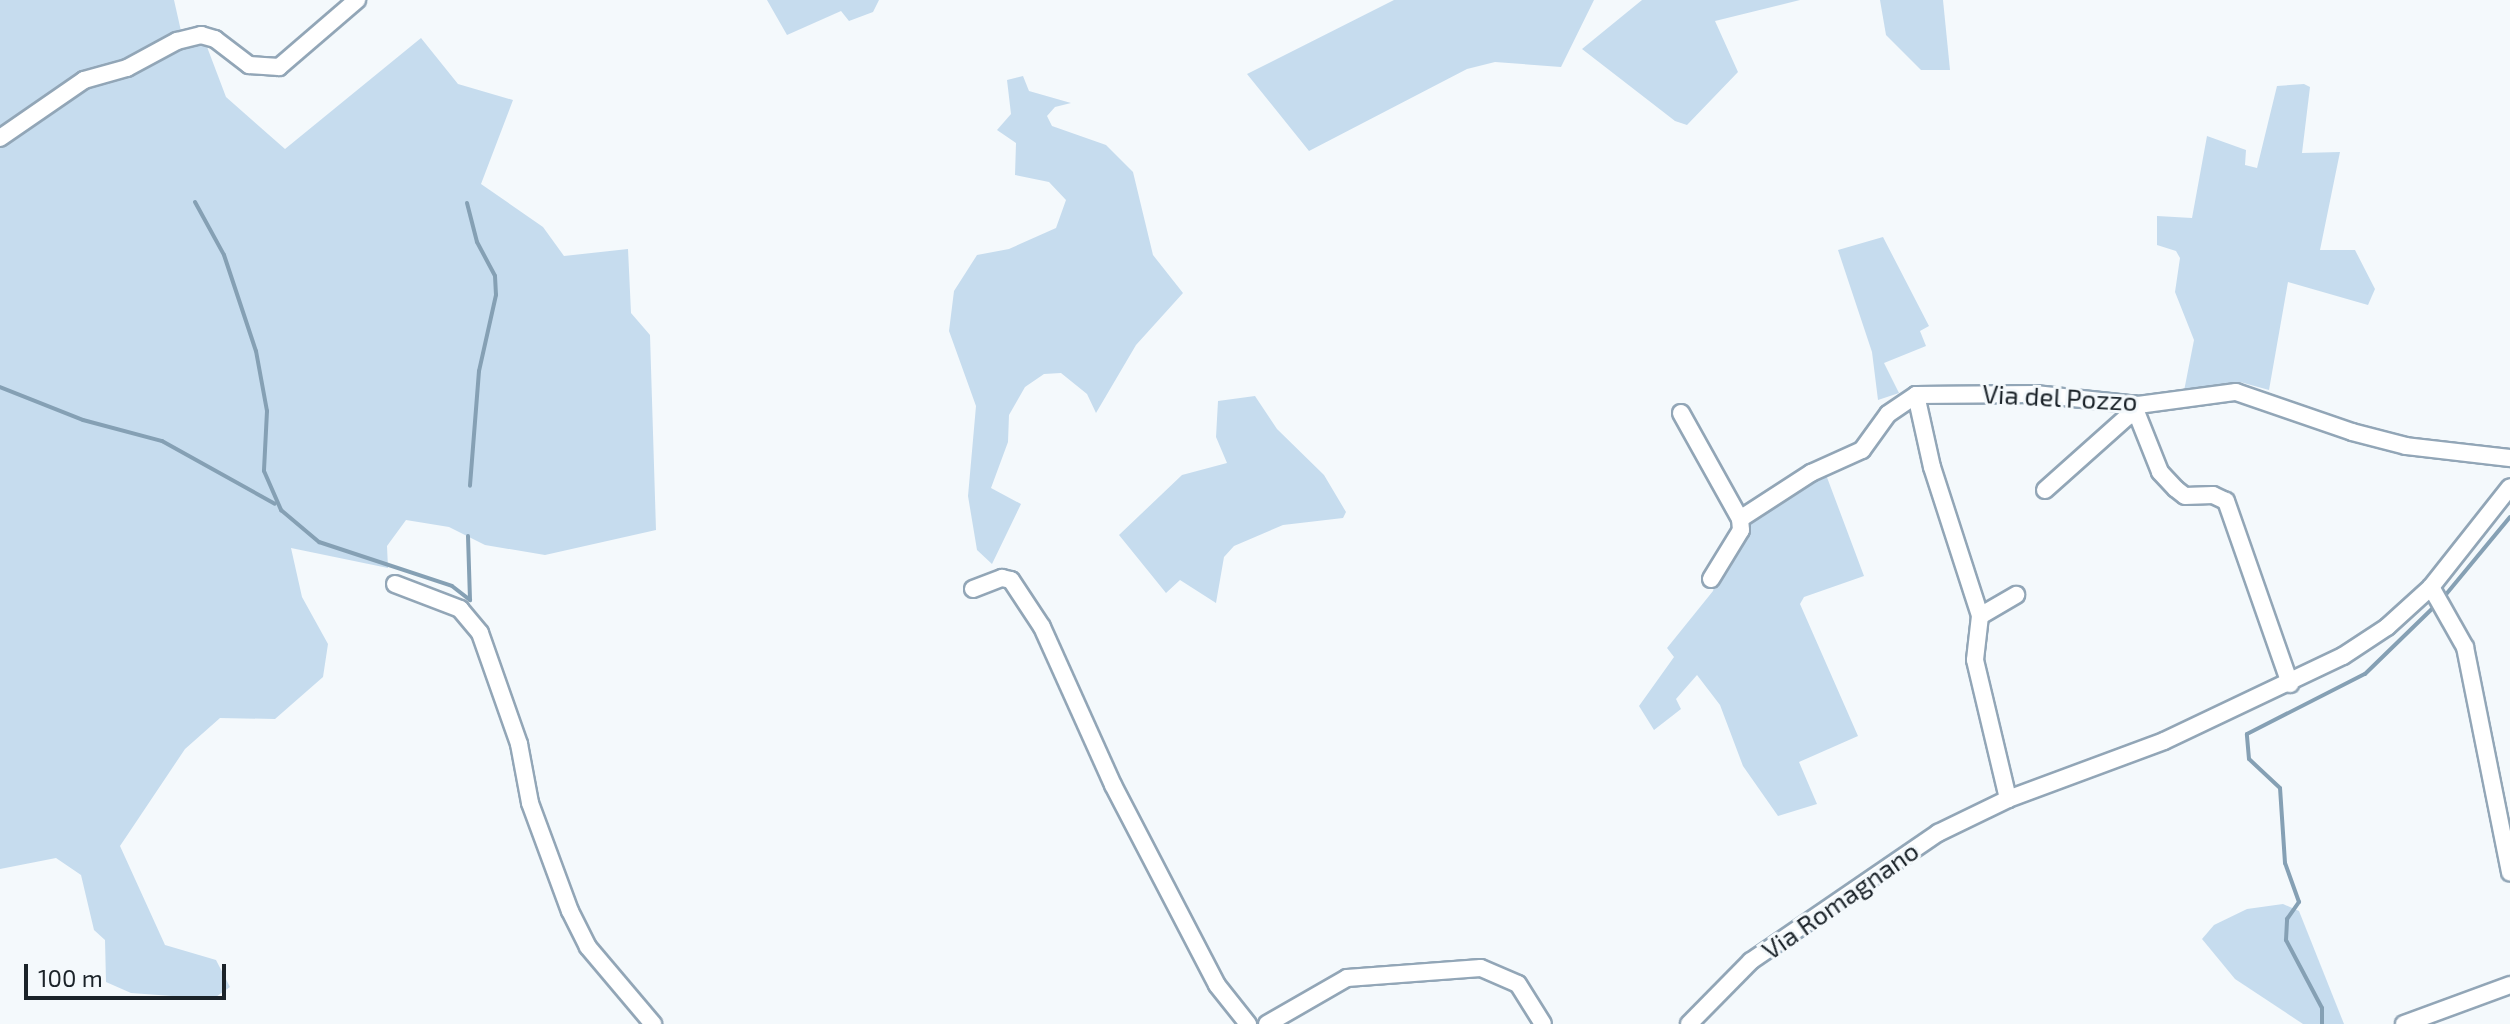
<!DOCTYPE html>
<style>
body{margin:0}
#map{position:relative;width:2510px;height:1024px;overflow:hidden;background:#f4f9fc;font-family:"Exo 2",sans-serif}
div>[style]{position:absolute}
[style*='--x']{left:calc(var(--x)*1px);top:calc(var(--y)*1px);width:calc(var(--w)*1px);rotate:calc(var(--a)*1deg)}
.green>*{inset:0;background:#c6dcee}
.stream>*{height:4px;margin:-2px;padding:0 2px;transform-origin:2px;border-radius:2px;background:#85a0b4}
.roads{filter:drop-shadow(2px 0 #92a6b7) drop-shadow(-2px 0 #92a6b7) drop-shadow(0 2px #92a6b7) drop-shadow(0 -2px #92a6b7)}
.minor>*{height:16px;margin:-8px;padding:0 8px;transform-origin:8px;border-radius:8px;background:#fff}
span{translate:-50% -50%;white-space:nowrap;text-align:center;line-height:1.15;-webkit-text-stroke:6px #f4f9fc;paint-order:stroke}
.street-label{font-size:26px;color:#1b2329}
.scale{position:absolute;left:24px;top:964px;width:202px;height:36px;box-sizing:border-box;border:4px solid #1b2329;border-top:0;padding-left:10px;font-size:24px;line-height:28px;white-space:nowrap;color:#1b2329;-webkit-text-stroke:6px #f4f9fc;paint-order:stroke}
</style>
<div id="map">
<div class="green">
<i style="clip-path:polygon(0 0,174px 0,181px 31px,201px 31px,226px 97px,285px 149px,421px 38px,458px 84px,513px 100px,481px 184px,543px 227px,564px 256px,628px 249px,631px 313px,650px 335px,656px 530px,545px 555px,485px 545px,449px 527px,406px 520px,387px 546px,388px 568px,291px 548px,302px 597px,328px 644px,323px 677px,275px 719px,220px 718px,185px 749px,120px 846px,165px 945px,216px 960px,230px 987px,213px 999px,131px 993px,106px 982px,105px 940px,94px 930px,81px 875px,56px 858px,0 869px)"></i>
<i style="clip-path:polygon(767px 0,879px 0,873px 12px,849px 21px,841px 11px,787px 35px)"></i>
<i style="clip-path:polygon(1394px 0,1594px 0,1561px 67px,1495px 62px,1467px 69px,1309px 151px,1247px 74px)"></i>
<i style="clip-path:polygon(1642px 0,1800px 0,1715px 21px,1738px 72px,1687px 125px,1675px 121px,1582px 49px)"></i>
<i style="clip-path:polygon(1880px 0,1943px 0,1950px 70px,1921px 70px,1886px 35px)"></i>
<i style="clip-path:polygon(1023px 76px,1029px 91px,1071px 103px,1055px 107px,1047px 116px,1052px 126px,1106px 145px,1133px 172px,1153px 255px,1183px 293px,1136px 345px,1096px 413px,1087px 394px,1061px 373px,1044px 374px,1025px 387px,1009px 415px,1008px 442px,991px 488px,1021px 504px,992px 564px,977px 550px,968px 496px,976px 406px,949px 331px,954px 291px,977px 255px,1009px 249px,1056px 228px,1066px 200px,1049px 182px,1015px 175px,1016px 143px,997px 130px,1011px 114px,1007px 80px)"></i>
<i style="clip-path:polygon(2304px 84px,2310px 87px,2302px 153px,2340px 152px,2320px 250px,2355px 250px,2375px 289px,2368px 305px,2288px 282px,2269px 390px,2240px 382px,2184px 391px,2194px 340px,2175px 292px,2180px 258px,2176px 251px,2157px 245px,2157px 216px,2192px 218px,2207px 136px,2246px 150px,2245px 165px,2257px 168px,2277px 86px)"></i>
<i style="clip-path:polygon(1883px 237px,1929px 326px,1920px 331px,1926px 346px,1884px 363px,1899px 393px,1878px 400px,1872px 352px,1838px 250px)"></i>
<i style="clip-path:polygon(1255px 396px,1277px 429px,1324px 475px,1346px 512px,1343px 518px,1283px 525px,1234px 546px,1224px 557px,1216px 603px,1180px 580px,1166px 593px,1119px 535px,1182px 475px,1227px 463px,1216px 437px,1218px 401px)"></i>
<i style="clip-path:polygon(1825px 472px,1864px 576px,1804px 597px,1800px 604px,1858px 736px,1799px 762px,1817px 804px,1778px 816px,1743px 766px,1720px 705px,1697px 675px,1676px 699px,1681px 709px,1654px 730px,1639px 706px,1674px 657px,1667px 648px,1713px 591px,1718px 571px,1750px 527px,1747px 522px)"></i>
<i style="clip-path:polygon(2283px 904px,2299px 911px,2344px 1024px,2303px 1024px,2235px 979px,2202px 939px,2214px 925px,2247px 909px)"></i>
</div>
<div class="stream">
<i style="--x:195;--y:202;--w:60;--a:61.3"></i>
<i style="--x:224;--y:255;--w:101;--a:71.6"></i>
<i style="--x:256;--y:351;--w:61;--a:79.6"></i>
<i style="--x:267;--y:411;--w:60;--a:92.9"></i>
<i style="--x:264;--y:471;--w:43;--a:66.4"></i>
<i style="--x:281;--y:510;--w:50;--a:40.1"></i>
<i style="--x:319;--y:542;--w:140;--a:18.3"></i>
<i style="--x:452;--y:586;--w:23;--a:38"></i>
<i style="--x:467;--y:203;--w:40;--a:75.6"></i>
<i style="--x:477;--y:242;--w:38;--a:62"></i>
<i style="--x:495;--y:276;--w:19;--a:87"></i>
<i style="--x:496;--y:295;--w:78;--a:102.6"></i>
<i style="--x:479;--y:371;--w:115;--a:94.5"></i>
<i style="--x:0;--y:387;--w:89;--a:21.7"></i>
<i style="--x:83;--y:420;--w:82;--a:14.9"></i>
<i style="--x:162;--y:441;--w:129;--a:29.1"></i>
<i style="--x:468;--y:536;--w:64;--a:88.2"></i>
<i style="--x:2443;--y:598;--w:105;--a:-50.4"></i>
<i style="--x:2322;--y:1024;--w:16;--a:-90"></i>
<i style="--x:2322;--y:1008;--w:77;--a:-117.9"></i>
<i style="--x:2286;--y:940;--w:21;--a:-87"></i>
<i style="--x:2287;--y:919;--w:21;--a:-55"></i>
<i style="--x:2299;--y:902;--w:41;--a:-109.7"></i>
<i style="--x:2285;--y:863;--w:75;--a:-93.8"></i>
<i style="--x:2280;--y:788;--w:42;--a:-136.9"></i>
<i style="--x:2249;--y:759;--w:25;--a:-95"></i>
<i style="--x:2247;--y:734;--w:132;--a:-27"></i>
<i style="--x:2365;--y:674;--w:99;--a:-44.2"></i>
</div>
<div class="roads">
<div class="minor">
<i style="--x:0;--y:138;--w:102;--a:-34.6"></i>
<i style="--x:84;--y:80;--w:45;--a:-15.6"></i>
<i style="--x:127;--y:68;--w:57;--a:-28.4"></i>
<i style="--x:177;--y:41;--w:25;--a:-14"></i>
<i style="--x:201;--y:35;--w:15;--a:16"></i>
<i style="--x:215;--y:39;--w:43;--a:37.4"></i>
<i style="--x:249;--y:65;--w:30;--a:4"></i>
<i style="--x:279;--y:67;--w:103;--a:-40.7"></i>
<i style="--x:1916;--y:395;--w:74;--a:77.5"></i>
<i style="--x:1932;--y:467;--w:157;--a:72.1"></i>
<i style="--x:1980;--y:616;--w:44;--a:96.5"></i>
<i style="--x:1975;--y:660;--w:143;--a:76.6"></i>
<i style="--x:2133;--y:404;--w:73;--a:68.3"></i>
<i style="--x:2160;--y:472;--w:23;--a:47"></i>
<i style="--x:2176;--y:489;--w:11;--a:38"></i>
<i style="--x:2185;--y:496;--w:28;--a:-2"></i>
<i style="--x:2213;--y:495;--w:14;--a:25"></i>
<i style="--x:2226;--y:501;--w:194;--a:70.7"></i>
<i style="--x:1681;--y:413;--w:121;--a:60.9"></i>
<i style="--x:2045;--y:490;--w:110;--a:-41.7"></i>
<i style="--x:2127;--y:417;--w:14;--a:-65"></i>
<i style="--x:1711;--y:579;--w:57;--a:-58.5"></i>
<i style="--x:1741;--y:530;--w:11;--a:-95"></i>
<i style="--x:1740;--y:519;--w:85;--a:-32.9"></i>
<i style="--x:1811;--y:473;--w:56;--a:-24.3"></i>
<i style="--x:1862;--y:450;--w:44;--a:-54.2"></i>
<i style="--x:1888;--y:414;--w:34;--a:-34"></i>
<i style="--x:1916;--y:395;--w:119;--a:-0.5"></i>
<i style="--x:2035;--y:394;--w:104;--a:6.1"></i>
<i style="--x:2138;--y:405;--w:99;--a:-7.6"></i>
<i style="--x:2236;--y:392;--w:123;--a:19"></i>
<i style="--x:2352;--y:432;--w:56;--a:14.5"></i>
<i style="--x:2406;--y:446;--w:105;--a:6.6"></i>
<i style="--x:395;--y:584;--w:70;--a:21"></i>
<i style="--x:460;--y:609;--w:31;--a:50"></i>
<i style="--x:480;--y:633;--w:118;--a:70.6"></i>
<i style="--x:519;--y:744;--w:60;--a:79.4"></i>
<i style="--x:530;--y:803;--w:115;--a:69.7"></i>
<i style="--x:570;--y:911;--w:40;--a:63.4"></i>
<i style="--x:588;--y:947;--w:101;--a:49.8"></i>
<i style="--x:2431;--y:587;--w:69;--a:60.5"></i>
<i style="--x:2465;--y:647;--w:230;--a:78.7"></i>
<i style="--x:973;--y:589;--w:31;--a:-21"></i>
<i style="--x:1002;--y:578;--w:9;--a:13"></i>
<i style="--x:1011;--y:580;--w:56;--a:56.6"></i>
<i style="--x:1042;--y:627;--w:173;--a:65.8"></i>
<i style="--x:1113;--y:785;--w:225;--a:62.5"></i>
<i style="--x:1217;--y:985;--w:50;--a:51.5"></i>
<i style="--x:1980;--y:616;--w:42;--a:-30.3"></i>
<i style="--x:1267;--y:1024;--w:92;--a:-29.9"></i>
<i style="--x:1347;--y:978;--w:134;--a:-4.3"></i>
<i style="--x:1481;--y:968;--w:40;--a:23.4"></i>
<i style="--x:1518;--y:984;--w:47;--a:58"></i>
<i style="--x:1689;--y:1024;--w:88;--a:-45.5"></i>
<i style="--x:1751;--y:961;--w:227;--a:-34.4"></i>
<i style="--x:1938;--y:833;--w:78;--a:-25.9"></i>
<i style="--x:2008;--y:799;--w:166;--a:-20.4"></i>
<i style="--x:2164;--y:741;--w:198;--a:-25.4"></i>
<i style="--x:2343;--y:656;--w:53;--a:-33.4"></i>
<i style="--x:2387;--y:627;--w:59;--a:-42.3"></i>
<i style="--x:2431;--y:587;--w:127;--a:-51.7"></i>
<i style="--x:2404;--y:1024;--w:113;--a:-20.2"></i>
</div>
</div>
<div class="street-label">
<span style="left:2060px;top:397px;rotate:3deg">Via del Pozzo</span>
<span style="left:1840px;top:900px;rotate:-35deg">Via Romagnano</span>
</div>
<div class="scale">100 m</div>
</div>
